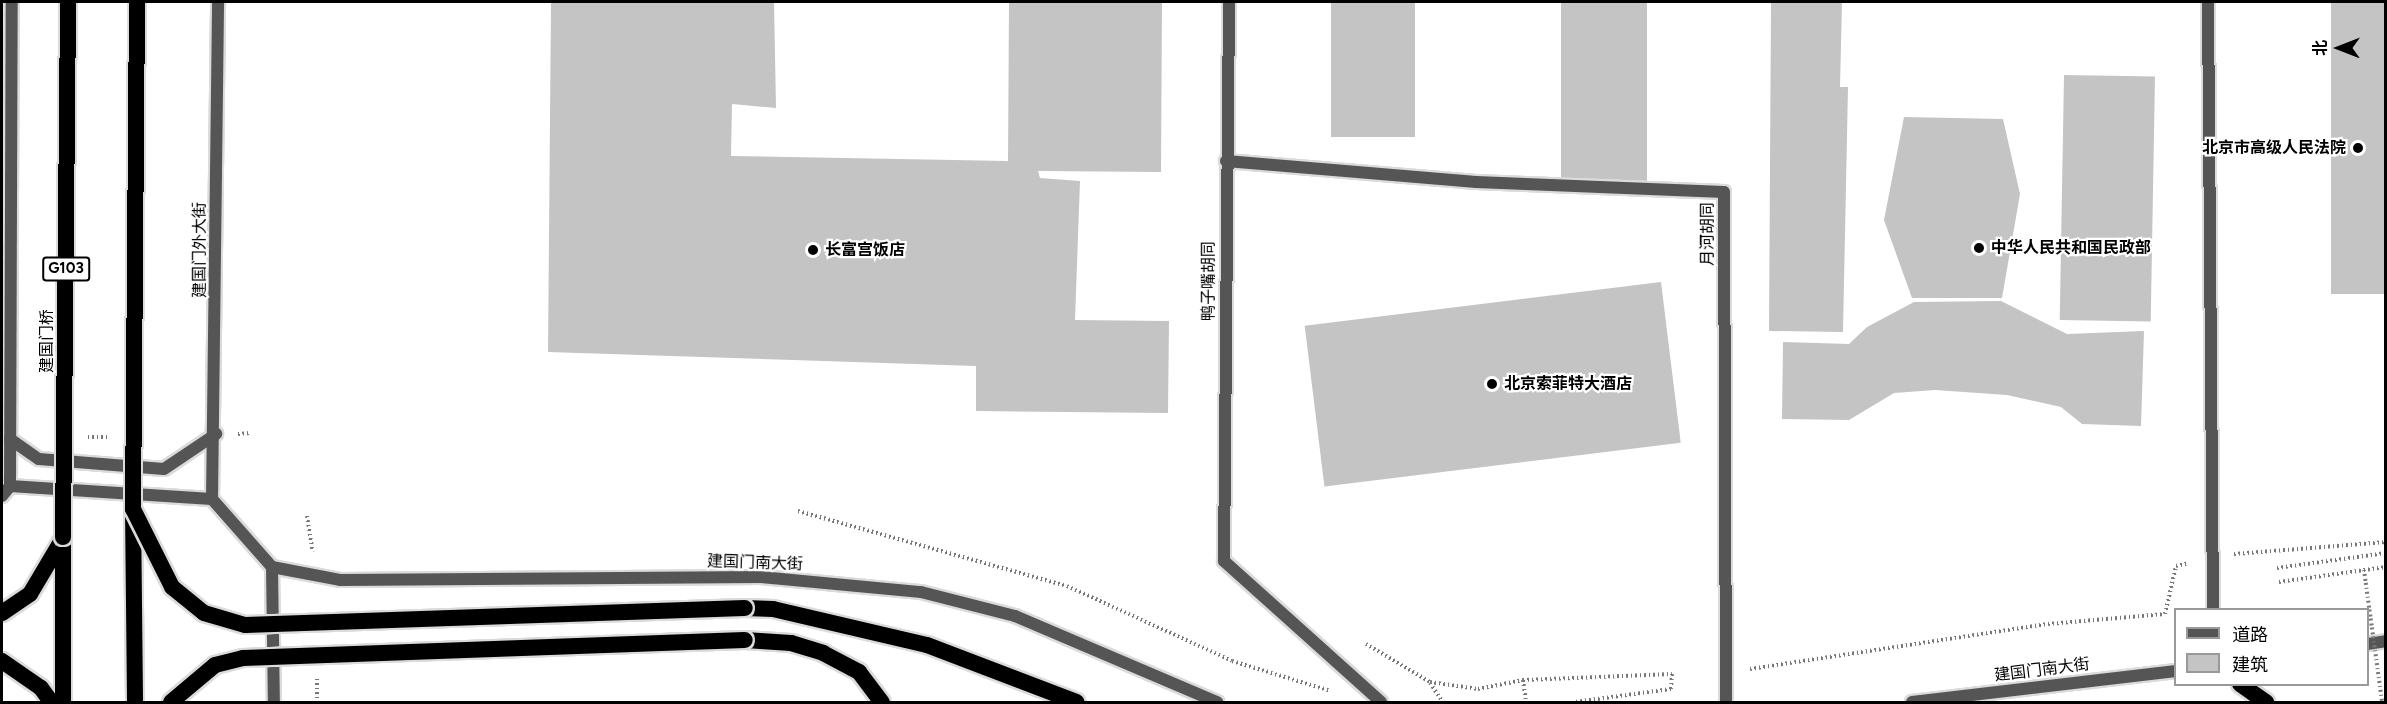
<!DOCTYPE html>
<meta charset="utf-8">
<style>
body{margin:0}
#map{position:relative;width:2387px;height:704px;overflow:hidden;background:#fff;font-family:Figtree,"Noto Sans SC",sans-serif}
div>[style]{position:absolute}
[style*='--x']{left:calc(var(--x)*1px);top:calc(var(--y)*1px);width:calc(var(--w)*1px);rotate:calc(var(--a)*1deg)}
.building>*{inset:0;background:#c4c4c4;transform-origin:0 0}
.path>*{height:4px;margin-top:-2px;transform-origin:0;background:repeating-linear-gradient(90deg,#777 0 1.5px,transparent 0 4.5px)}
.roads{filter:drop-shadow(2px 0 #dbdbdb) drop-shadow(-2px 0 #dbdbdb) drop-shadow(0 2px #dbdbdb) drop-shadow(0 -2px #dbdbdb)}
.service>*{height:12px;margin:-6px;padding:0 6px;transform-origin:6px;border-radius:6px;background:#555}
.minor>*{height:12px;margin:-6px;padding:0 6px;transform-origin:6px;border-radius:6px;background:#555}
.tertiary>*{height:12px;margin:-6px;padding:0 6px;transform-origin:6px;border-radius:6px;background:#555}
.trunk>*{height:16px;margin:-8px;padding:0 8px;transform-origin:8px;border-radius:8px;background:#000}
.path-bridge>*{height:4px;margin-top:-2px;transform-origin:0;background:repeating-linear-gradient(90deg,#777 0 1.5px,transparent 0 4.5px)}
.bridges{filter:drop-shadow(2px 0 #dbdbdb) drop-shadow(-2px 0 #dbdbdb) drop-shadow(0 2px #dbdbdb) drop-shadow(0 -2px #dbdbdb)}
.trunk-bridge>*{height:16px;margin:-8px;padding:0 8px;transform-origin:8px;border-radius:8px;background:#000}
.dots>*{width:16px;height:16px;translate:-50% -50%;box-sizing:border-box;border:3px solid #fff;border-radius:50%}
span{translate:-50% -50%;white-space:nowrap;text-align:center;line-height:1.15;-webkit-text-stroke:4.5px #fff;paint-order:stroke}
.shield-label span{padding:2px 4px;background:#fff;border:2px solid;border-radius:4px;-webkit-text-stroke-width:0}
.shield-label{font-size:15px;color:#000;font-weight:700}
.poi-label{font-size:16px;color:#000;font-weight:700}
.right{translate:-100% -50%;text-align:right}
.left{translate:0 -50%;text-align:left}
.street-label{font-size:16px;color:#000}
.frame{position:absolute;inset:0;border:3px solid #000;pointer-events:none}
.legend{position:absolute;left:2174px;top:608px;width:195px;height:78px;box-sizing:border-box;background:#fff;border:2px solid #999;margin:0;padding:8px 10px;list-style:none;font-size:18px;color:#000}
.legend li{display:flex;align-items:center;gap:12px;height:30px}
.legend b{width:30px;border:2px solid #999}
.north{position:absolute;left:2309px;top:18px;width:60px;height:60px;-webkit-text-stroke:4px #fff;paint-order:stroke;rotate:270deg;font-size:16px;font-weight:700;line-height:24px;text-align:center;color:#000}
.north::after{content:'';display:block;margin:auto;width:21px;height:27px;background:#000;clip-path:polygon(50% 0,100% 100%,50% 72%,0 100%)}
</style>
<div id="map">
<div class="building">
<i style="clip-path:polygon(551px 2px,774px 2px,776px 108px,732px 104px,731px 156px,1008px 161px,1009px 2px,1162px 2px,1161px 172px,1038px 171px,1040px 178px,1080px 181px,1075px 320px,1169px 321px,1168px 413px,976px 411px,976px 366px,548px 352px)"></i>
<i style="left:1331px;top:2px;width:84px;height:135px"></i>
<i style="left:1561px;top:2px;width:86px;height:180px"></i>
<i style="clip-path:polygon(1771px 2px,1842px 2px,1840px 87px,1848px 87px,1843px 332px,1769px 331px)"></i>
<i style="left:2331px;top:2px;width:55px;height:292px"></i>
<i style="left:2064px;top:75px;width:91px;height:245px;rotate:1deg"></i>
<i style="clip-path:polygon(1904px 117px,2003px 119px,2020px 194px,2002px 298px,1912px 298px,1884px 220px)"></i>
<i style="left:1661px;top:282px;width:162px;height:359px;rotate:83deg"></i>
<i style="clip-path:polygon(2001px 301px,2067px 334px,2144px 331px,2141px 426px,2082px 424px,2061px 407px,2007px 395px,1935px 390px,1894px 393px,1849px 420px,1782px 419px,1783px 342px,1849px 344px,1867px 327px,1914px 302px)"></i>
</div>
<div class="path">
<i style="--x:238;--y:434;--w:12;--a:-5"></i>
<i style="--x:88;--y:437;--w:20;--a:0"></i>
<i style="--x:798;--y:511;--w:279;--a:15.6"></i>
<i style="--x:1067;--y:586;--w:181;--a:24.4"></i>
<i style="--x:1232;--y:661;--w:103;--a:16.9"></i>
<i style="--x:307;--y:516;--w:36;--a:81"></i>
<i style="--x:2234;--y:554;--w:152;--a:-4.5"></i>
<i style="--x:2277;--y:568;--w:110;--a:-7.8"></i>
<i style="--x:2279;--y:582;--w:108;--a:-8"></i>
<i style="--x:1366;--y:644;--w:74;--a:30.7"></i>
<i style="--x:1430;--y:682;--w:49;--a:8.3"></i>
<i style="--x:1478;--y:689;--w:46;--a:-11.3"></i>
<i style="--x:1523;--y:680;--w:149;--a:-2.3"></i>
<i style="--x:1672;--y:674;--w:15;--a:94"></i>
<i style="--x:1671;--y:689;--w:97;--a:172.3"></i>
<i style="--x:1750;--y:669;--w:301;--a:-8.6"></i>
<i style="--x:2048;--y:624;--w:117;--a:-4.9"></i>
<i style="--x:2165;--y:614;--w:49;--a:-77.1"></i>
<i style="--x:2176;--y:566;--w:13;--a:-13"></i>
<i style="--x:317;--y:679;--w:23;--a:90"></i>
<i style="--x:1523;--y:680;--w:22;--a:82"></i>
<i style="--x:1430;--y:683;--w:23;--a:56"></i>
</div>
<div class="roads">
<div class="service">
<i style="--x:1226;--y:161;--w:251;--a:4.8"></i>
<i style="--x:1476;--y:182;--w:248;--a:2.3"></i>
<i style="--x:1724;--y:192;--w:510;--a:89.78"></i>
</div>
<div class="minor">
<i style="--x:1229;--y:2;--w:559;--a:90.51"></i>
<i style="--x:1224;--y:561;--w:211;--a:41.9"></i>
<i style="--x:2208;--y:2;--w:608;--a:89.53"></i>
</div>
<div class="tertiary">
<i style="--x:10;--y:439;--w:35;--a:35"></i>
<i style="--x:39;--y:459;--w:125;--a:4.6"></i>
<i style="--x:164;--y:469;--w:63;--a:-33.9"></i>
<i style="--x:10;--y:486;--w:484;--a:-89.8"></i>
<i style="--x:10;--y:486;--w:202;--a:3.7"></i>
<i style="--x:212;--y:499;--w:91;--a:48.6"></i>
<i style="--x:272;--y:567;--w:135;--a:89.2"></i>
<i style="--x:2;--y:496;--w:13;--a:-51"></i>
<i style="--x:212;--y:499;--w:497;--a:-89.3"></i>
<i style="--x:272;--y:567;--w:69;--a:10.8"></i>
<i style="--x:340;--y:580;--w:421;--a:-0.4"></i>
<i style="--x:761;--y:577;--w:161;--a:5.4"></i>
<i style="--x:921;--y:592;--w:97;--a:14.3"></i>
<i style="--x:1015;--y:616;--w:220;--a:23.1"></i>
<i style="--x:2368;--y:644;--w:18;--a:-9"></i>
<i style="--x:1912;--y:702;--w:266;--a:-6.7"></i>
</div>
<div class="trunk">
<i style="--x:133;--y:509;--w:193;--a:89.4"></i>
<i style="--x:745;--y:608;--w:28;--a:2"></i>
<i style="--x:773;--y:609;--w:158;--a:13.2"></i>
<i style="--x:927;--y:645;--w:160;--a:20.9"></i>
<i style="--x:2;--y:613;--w:34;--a:-34"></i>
<i style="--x:30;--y:594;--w:63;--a:-59.3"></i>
<i style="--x:745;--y:640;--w:46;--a:3.7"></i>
<i style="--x:791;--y:643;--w:34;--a:17"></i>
<i style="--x:823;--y:653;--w:41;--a:27.8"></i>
<i style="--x:859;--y:672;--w:38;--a:53"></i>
<i style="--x:2;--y:661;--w:47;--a:34.7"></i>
<i style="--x:41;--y:688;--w:17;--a:54"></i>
<i style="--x:2240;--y:684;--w:32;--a:35"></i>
<i style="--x:63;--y:702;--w:165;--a:-90"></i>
</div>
</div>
<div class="path-bridge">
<i style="--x:2364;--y:570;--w:133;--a:82.2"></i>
</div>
<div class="bridges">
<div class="trunk-bridge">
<i style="--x:137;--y:2;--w:507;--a:90.45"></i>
<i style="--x:133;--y:509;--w:87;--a:63.4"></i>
<i style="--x:172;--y:587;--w:41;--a:39.1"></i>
<i style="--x:204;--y:613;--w:43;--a:16.3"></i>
<i style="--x:245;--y:625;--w:500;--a:-1.95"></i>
<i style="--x:63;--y:537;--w:535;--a:-89.46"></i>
<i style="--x:171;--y:702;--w:57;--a:-40.1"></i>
<i style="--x:215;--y:665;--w:29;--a:-14"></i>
<i style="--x:243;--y:658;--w:502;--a:-2.05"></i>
</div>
</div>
<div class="dots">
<i style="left:2358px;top:148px;background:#000"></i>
<i style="left:1979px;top:248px;background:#000"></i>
<i style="left:813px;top:250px;background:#000"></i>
<i style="left:1492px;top:384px;background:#000"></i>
</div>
<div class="shield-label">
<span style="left:66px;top:269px">G103</span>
</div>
<div class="poi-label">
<span class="right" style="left:2346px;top:148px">北京市高级人民法院</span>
<span class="left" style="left:1991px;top:248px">中华人民共和国民政部</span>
<span class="left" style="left:825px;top:250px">长富宫饭店</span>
<span class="left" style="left:1504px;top:384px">北京索菲特大酒店</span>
</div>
<div class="street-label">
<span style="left:1708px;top:234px;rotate:-90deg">月河胡同</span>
<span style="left:200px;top:250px;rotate:-90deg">建国门外大街</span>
<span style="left:1209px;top:281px;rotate:-90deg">鸭子嘴胡同</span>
<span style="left:47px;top:341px;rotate:-90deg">建国门桥</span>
<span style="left:755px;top:563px;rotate:2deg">建国门南大街</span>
<span style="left:2042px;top:670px;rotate:-7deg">建国门南大街</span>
</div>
<div class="frame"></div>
<ul class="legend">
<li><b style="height:8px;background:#555"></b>道路</li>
<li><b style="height:16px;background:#c4c4c4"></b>建筑</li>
</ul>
<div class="north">北</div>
</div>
